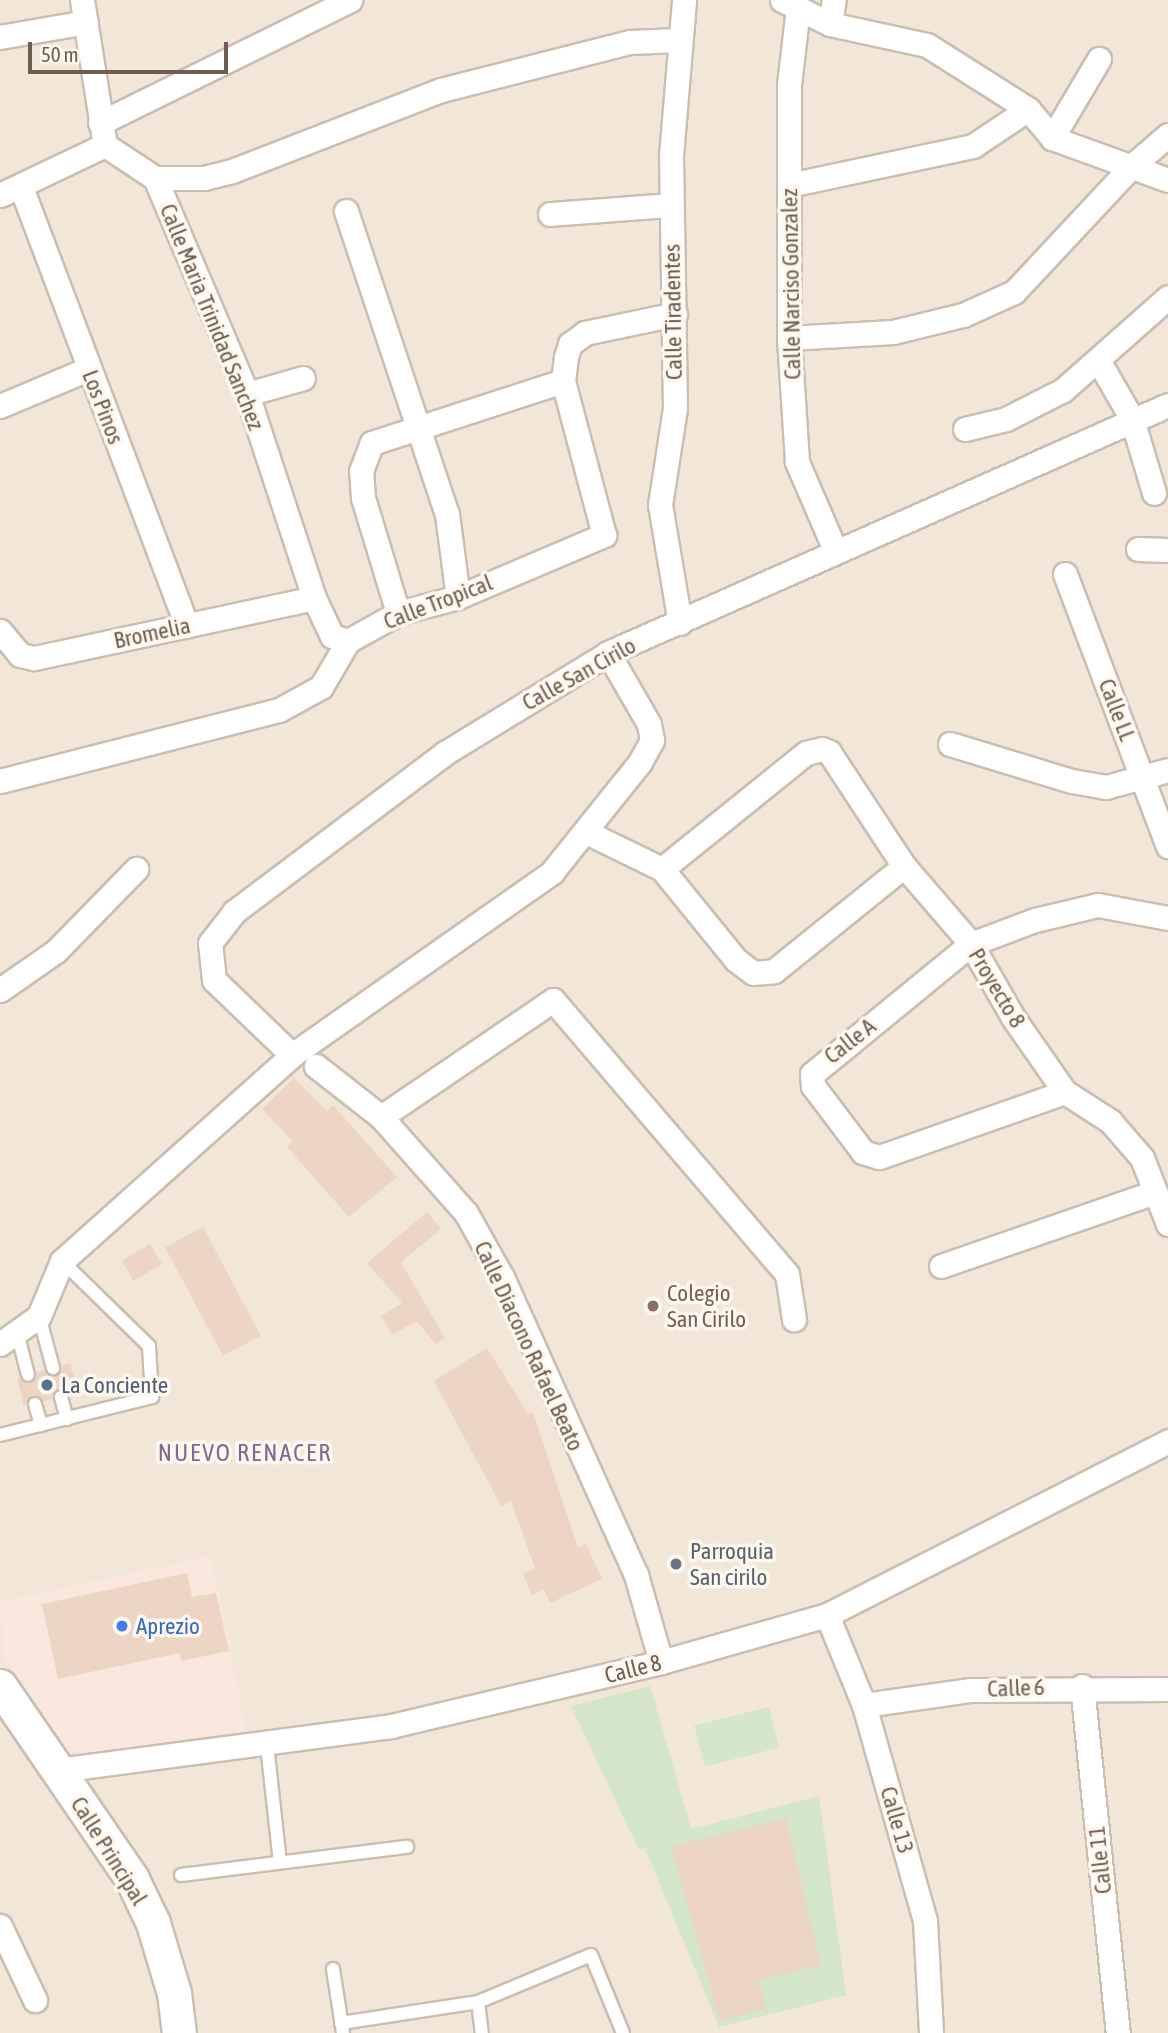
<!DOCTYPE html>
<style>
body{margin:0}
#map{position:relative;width:1168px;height:2033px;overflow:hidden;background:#faf4e9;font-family:"Asap Condensed",sans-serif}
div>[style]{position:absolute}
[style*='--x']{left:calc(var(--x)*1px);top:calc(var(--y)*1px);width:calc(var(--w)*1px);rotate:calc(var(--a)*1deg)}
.residential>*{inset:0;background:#f1e6d8;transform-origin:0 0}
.commercial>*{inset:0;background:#f9e7de}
.green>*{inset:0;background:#d4e6c9;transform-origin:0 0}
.building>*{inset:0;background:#ecd5c4;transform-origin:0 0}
.roads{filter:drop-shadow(2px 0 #cbbdb0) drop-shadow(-2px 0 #cbbdb0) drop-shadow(0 2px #cbbdb0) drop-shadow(0 -2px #cbbdb0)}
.lane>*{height:12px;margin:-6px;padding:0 6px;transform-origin:6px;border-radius:6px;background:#fff}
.street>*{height:23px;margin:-11.5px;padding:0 11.5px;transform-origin:11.5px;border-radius:11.5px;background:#fff}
.secondary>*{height:33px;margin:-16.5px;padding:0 16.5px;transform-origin:16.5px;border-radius:16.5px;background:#fff}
.dots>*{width:19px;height:19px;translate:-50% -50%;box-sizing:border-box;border:4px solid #fdf8ef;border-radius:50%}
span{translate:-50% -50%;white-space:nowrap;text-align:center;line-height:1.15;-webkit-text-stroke:7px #fdf8ef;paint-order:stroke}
.street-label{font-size:23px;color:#715d50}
.education-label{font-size:23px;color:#785e54}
.left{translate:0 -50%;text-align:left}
.service-label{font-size:23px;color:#4e5e75}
.worship-label{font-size:23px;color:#5b616d}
.shop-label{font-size:23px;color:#366cbe}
.neighbourhood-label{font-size:24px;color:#82678d;letter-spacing:2px}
.scale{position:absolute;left:28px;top:42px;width:200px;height:32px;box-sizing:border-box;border:4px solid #715d50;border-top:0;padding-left:9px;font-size:21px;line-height:24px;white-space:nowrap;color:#715d50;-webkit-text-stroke:5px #fdf8ef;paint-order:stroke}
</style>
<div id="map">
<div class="residential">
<i style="left:0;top:0;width:1168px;height:2033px"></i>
</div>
<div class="commercial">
<i style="clip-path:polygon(211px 1556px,246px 1730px,82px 1757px,69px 1754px,4px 1657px,0 1602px)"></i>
</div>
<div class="green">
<i style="clip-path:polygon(650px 1686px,691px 1829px,819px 1796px,846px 1995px,719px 2027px,645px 1848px,639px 1850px,571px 1706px)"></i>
<i style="left:769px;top:1707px;width:42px;height:77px;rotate:76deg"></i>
</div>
<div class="building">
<i style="clip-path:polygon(294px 1078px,327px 1111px,333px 1105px,397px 1177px,349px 1217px,287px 1147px,293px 1141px,262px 1109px)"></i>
<i style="clip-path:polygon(427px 1212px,441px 1229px,401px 1262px,445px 1338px,436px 1344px,416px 1321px,392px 1335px,381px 1316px,402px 1303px,367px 1263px)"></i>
<i style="left:203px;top:1227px;width:123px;height:43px;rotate:62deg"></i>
<i style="left:150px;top:1244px;width:23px;height:33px;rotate:59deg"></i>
<i style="clip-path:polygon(487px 1348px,528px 1414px,533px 1412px,578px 1548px,586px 1544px,602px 1579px,550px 1603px,544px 1589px,532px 1595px,523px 1574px,535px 1568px,511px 1501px,501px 1506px,434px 1381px)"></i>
<i style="clip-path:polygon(70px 1363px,78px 1392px,69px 1394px,58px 1389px,53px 1399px,43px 1401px,33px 1395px,24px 1407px,17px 1378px,31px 1383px,36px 1372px,45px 1370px,56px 1376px,61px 1366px)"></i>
<i style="clip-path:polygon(187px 1573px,192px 1597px,216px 1593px,229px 1651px,181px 1661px,180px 1653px,58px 1679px,42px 1604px)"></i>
<i style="clip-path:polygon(786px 1818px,821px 1965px,758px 1981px,766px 2008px,720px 2021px,671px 1847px)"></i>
</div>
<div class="roads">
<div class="lane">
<i style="--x:39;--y:1316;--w:54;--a:74.9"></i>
<i style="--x:17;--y:1332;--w:44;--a:75.7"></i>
<i style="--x:61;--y:1397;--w:23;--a:75"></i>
<i style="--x:35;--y:1404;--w:22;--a:74"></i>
<i style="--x:0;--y:1435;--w:157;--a:-14"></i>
<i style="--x:152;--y:1397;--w:51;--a:-93.4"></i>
<i style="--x:149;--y:1346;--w:122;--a:-135.7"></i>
<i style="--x:267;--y:1745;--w:118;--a:83.7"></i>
<i style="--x:181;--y:1875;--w:228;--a:-7.1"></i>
<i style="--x:333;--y:1969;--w:65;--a:81.1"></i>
<i style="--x:478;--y:2002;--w:31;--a:83"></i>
<i style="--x:341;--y:2023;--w:139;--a:-8.7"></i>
<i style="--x:478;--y:2002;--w:122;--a:-22.6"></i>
<i style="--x:591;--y:1955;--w:84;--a:67.7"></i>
</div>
<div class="street">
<i style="--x:82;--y:0;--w:147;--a:81"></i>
<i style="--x:105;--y:145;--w:60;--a:33.4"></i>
<i style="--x:155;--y:178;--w:235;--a:66.9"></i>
<i style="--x:247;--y:394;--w:215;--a:71.8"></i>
<i style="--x:314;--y:598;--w:42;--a:64.7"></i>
<i style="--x:332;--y:636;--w:17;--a:17"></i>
<i style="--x:782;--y:0;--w:54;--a:26.6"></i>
<i style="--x:830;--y:24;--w:99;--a:12.2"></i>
<i style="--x:927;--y:45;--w:120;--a:32.4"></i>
<i style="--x:1028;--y:109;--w:38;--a:50"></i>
<i style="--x:1052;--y:138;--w:123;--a:19.9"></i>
<i style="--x:798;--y:8;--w:78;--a:96.7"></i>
<i style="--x:789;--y:85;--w:253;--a:90"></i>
<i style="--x:789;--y:338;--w:124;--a:86.3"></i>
<i style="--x:797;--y:462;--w:98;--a:66.6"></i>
<i style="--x:830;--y:24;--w:24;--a:-81"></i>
<i style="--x:0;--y:37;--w:87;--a:-9.9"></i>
<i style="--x:100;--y:123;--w:279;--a:-26.2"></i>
<i style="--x:1052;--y:138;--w:92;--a:-59.3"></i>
<i style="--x:155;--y:178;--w:49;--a:0"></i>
<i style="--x:204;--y:178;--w:29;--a:-14"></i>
<i style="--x:232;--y:171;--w:224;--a:-21.2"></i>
<i style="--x:441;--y:90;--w:195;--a:-14.3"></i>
<i style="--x:630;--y:42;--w:49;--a:-2.3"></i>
<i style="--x:789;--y:185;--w:188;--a:-12"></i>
<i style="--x:973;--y:146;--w:66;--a:-33.9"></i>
<i style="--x:21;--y:187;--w:469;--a:69.3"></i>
<i style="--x:0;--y:195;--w:116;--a:-25.5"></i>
<i style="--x:346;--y:211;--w:319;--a:71.6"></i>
<i style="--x:447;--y:514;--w:84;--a:82.5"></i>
<i style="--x:550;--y:214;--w:120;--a:-4.3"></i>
<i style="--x:789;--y:338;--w:104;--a:-3.3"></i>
<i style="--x:893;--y:332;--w:72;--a:-13.7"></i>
<i style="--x:963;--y:315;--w:56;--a:-24.3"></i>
<i style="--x:1014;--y:292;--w:174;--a:-46.9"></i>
<i style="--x:1133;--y:165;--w:46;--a:-40.6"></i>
<i style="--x:1098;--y:360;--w:68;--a:60"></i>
<i style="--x:1132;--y:419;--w:77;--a:73.4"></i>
<i style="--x:247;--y:394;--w:58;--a:-15.9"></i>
<i style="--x:0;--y:406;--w:95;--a:-22.8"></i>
<i style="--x:965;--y:429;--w:42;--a:-13.7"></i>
<i style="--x:1006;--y:419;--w:64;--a:-27"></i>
<i style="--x:1063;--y:390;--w:140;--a:-41.5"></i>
<i style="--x:1138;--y:549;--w:30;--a:2"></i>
<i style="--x:1065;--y:574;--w:291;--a:69.3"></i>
<i style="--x:398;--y:613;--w:120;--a:-106.9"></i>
<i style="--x:363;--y:498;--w:27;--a:-94"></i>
<i style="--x:361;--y:471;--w:30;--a:-69"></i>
<i style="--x:372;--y:443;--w:201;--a:-18"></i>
<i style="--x:680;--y:623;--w:120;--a:-99.6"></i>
<i style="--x:660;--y:505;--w:98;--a:-81.2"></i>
<i style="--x:675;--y:408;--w:252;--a:-90.9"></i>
<i style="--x:671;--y:156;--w:157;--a:-85.2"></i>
<i style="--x:0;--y:631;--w:31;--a:50"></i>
<i style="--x:20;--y:655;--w:14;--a:12"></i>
<i style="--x:34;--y:658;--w:286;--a:-12.1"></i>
<i style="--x:950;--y:744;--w:127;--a:16.9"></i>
<i style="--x:1072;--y:781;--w:35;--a:10"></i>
<i style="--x:1106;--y:787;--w:64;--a:-15.3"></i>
<i style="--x:0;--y:781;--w:288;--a:-14.3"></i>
<i style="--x:279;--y:710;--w:48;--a:-28.7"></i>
<i style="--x:321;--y:687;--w:53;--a:-59.6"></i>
<i style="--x:348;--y:641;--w:57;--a:-29.2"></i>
<i style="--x:398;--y:613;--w:62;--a:-14.9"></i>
<i style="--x:458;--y:597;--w:159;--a:-23"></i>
<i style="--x:604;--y:535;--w:159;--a:-104.9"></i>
<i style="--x:563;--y:381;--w:24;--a:-83"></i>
<i style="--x:566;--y:357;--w:14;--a:-73"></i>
<i style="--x:570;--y:344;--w:19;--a:-36"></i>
<i style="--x:585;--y:333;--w:92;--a:-11.9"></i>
<i style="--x:586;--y:832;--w:85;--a:26"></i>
<i style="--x:662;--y:869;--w:117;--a:50.9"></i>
<i style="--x:736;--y:960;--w:21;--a:37"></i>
<i style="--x:753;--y:973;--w:21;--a:-5"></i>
<i style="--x:774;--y:971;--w:167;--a:-38.9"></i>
<i style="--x:662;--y:869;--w:185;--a:-38.9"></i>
<i style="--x:806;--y:753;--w:16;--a:-14"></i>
<i style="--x:822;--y:749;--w:8;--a:23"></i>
<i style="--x:829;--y:752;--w:136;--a:56.7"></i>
<i style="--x:904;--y:866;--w:103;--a:49.3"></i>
<i style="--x:971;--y:944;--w:86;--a:60.2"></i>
<i style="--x:1014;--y:1019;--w:89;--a:55.1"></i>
<i style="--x:1065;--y:1092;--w:54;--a:32.8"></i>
<i style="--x:1110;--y:1121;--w:49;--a:49.1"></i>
<i style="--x:1142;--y:1158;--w:71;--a:68.5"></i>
<i style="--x:0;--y:990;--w:68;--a:-34.9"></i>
<i style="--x:56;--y:951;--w:115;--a:-45.7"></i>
<i style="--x:292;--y:1055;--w:108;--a:-136.1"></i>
<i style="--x:214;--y:980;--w:37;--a:-96"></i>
<i style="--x:210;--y:943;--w:39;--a:-52"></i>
<i style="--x:234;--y:912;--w:264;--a:-37"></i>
<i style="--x:445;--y:753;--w:191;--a:-31.5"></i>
<i style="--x:608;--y:653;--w:612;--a:-23.89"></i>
<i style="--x:316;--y:1066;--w:83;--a:38.1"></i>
<i style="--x:1065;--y:1092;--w:197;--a:160.7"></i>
<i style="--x:879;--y:1157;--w:17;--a:-163"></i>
<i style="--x:863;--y:1152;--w:83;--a:-127.1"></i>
<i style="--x:813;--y:1086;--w:12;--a:-95"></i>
<i style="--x:812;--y:1074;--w:205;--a:-39.3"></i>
<i style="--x:971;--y:944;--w:68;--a:-20.6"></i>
<i style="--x:1035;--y:920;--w:65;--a:-13.4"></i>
<i style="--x:1098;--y:905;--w:71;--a:10.5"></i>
<i style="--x:941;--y:1266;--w:226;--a:-19.1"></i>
<i style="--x:0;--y:1344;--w:48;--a:-35.7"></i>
<i style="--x:39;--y:1316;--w:60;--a:-67.3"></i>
<i style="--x:62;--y:1261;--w:309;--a:-41.8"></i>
<i style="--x:292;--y:1055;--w:318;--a:-35.1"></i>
<i style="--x:552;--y:872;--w:141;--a:-51.3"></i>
<i style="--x:640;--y:762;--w:25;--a:-61"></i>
<i style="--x:652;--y:740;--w:16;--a:-101"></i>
<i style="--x:649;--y:724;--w:82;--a:-120"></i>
<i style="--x:827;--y:1615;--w:97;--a:67.7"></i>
<i style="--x:864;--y:1705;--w:224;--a:74.2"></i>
<i style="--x:925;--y:1921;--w:112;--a:86.9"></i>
<i style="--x:661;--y:1662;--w:91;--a:-106"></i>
<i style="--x:636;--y:1575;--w:325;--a:-114.2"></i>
<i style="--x:503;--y:1279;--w:76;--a:-119.3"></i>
<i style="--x:466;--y:1213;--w:128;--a:-131.5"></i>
<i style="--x:381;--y:1117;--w:208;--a:-34.2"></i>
<i style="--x:553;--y:1000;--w:360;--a:49.5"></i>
<i style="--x:787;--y:1274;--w:46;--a:81.2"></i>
<i style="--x:1082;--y:1686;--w:349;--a:84.1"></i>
<i style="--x:864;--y:1705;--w:108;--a:-8"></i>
<i style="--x:971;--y:1690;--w:197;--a:-0.3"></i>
<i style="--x:58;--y:1770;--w:336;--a:-7.5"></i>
<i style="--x:391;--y:1726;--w:277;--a:-13.3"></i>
<i style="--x:661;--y:1662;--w:173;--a:-15.8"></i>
<i style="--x:827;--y:1615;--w:383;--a:-27"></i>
<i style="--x:0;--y:1926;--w:82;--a:64.7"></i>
</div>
<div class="secondary">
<i style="--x:0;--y:1686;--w:234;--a:55.6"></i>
<i style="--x:132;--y:1879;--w:49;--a:64.5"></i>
<i style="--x:153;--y:1923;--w:73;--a:73.3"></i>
<i style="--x:174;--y:1993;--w:40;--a:82.9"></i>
</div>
</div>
<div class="dots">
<i style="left:653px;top:1306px;background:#8d6e63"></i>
<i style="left:47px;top:1385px;background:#5c6f8a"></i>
<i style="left:676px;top:1564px;background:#6b7280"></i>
<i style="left:122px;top:1626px;background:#3f7fe0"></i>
</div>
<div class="street-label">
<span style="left:791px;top:284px;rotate:-91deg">Calle Narciso Gonzalez</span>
<span style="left:673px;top:312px;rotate:-91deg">Calle Tiradentes</span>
<span style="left:212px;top:317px;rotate:68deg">Calle Maria Trinidad Sanchez</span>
<span style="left:103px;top:407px;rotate:69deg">Los Pinos</span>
<span style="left:438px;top:602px;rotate:-21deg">Calle Tropical</span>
<span style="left:152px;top:633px;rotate:-12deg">Bromelia</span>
<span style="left:579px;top:674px;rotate:-29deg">Calle San Cirilo</span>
<span style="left:1117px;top:710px;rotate:69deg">Calle LL</span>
<span style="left:997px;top:988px;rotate:59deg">Proyecto 8</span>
<span style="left:850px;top:1041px;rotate:-38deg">Calle A</span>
<span style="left:529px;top:1346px;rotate:65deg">Calle Diacono Rafael Beato</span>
<span style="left:633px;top:1669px;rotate:-14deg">Calle 8</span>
<span style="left:1016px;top:1688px;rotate:-2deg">Calle 6</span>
<span style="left:897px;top:1820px;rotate:74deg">Calle 13</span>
<span style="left:109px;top:1851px;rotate:58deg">Calle Principal</span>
<span style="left:1100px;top:1860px;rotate:-96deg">Calle 11</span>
</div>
<div class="education-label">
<span class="left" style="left:667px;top:1306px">Colegio<br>San Cirilo</span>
</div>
<div class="service-label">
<span class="left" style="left:61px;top:1385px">La Conciente</span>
</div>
<div class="worship-label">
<span class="left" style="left:690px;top:1564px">Parroquia<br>San cirilo</span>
</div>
<div class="shop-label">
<span class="left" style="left:136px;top:1626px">Aprezio</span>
</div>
<div class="neighbourhood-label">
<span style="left:245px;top:1453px">NUEVO RENACER</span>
</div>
<div class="scale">50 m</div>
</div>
